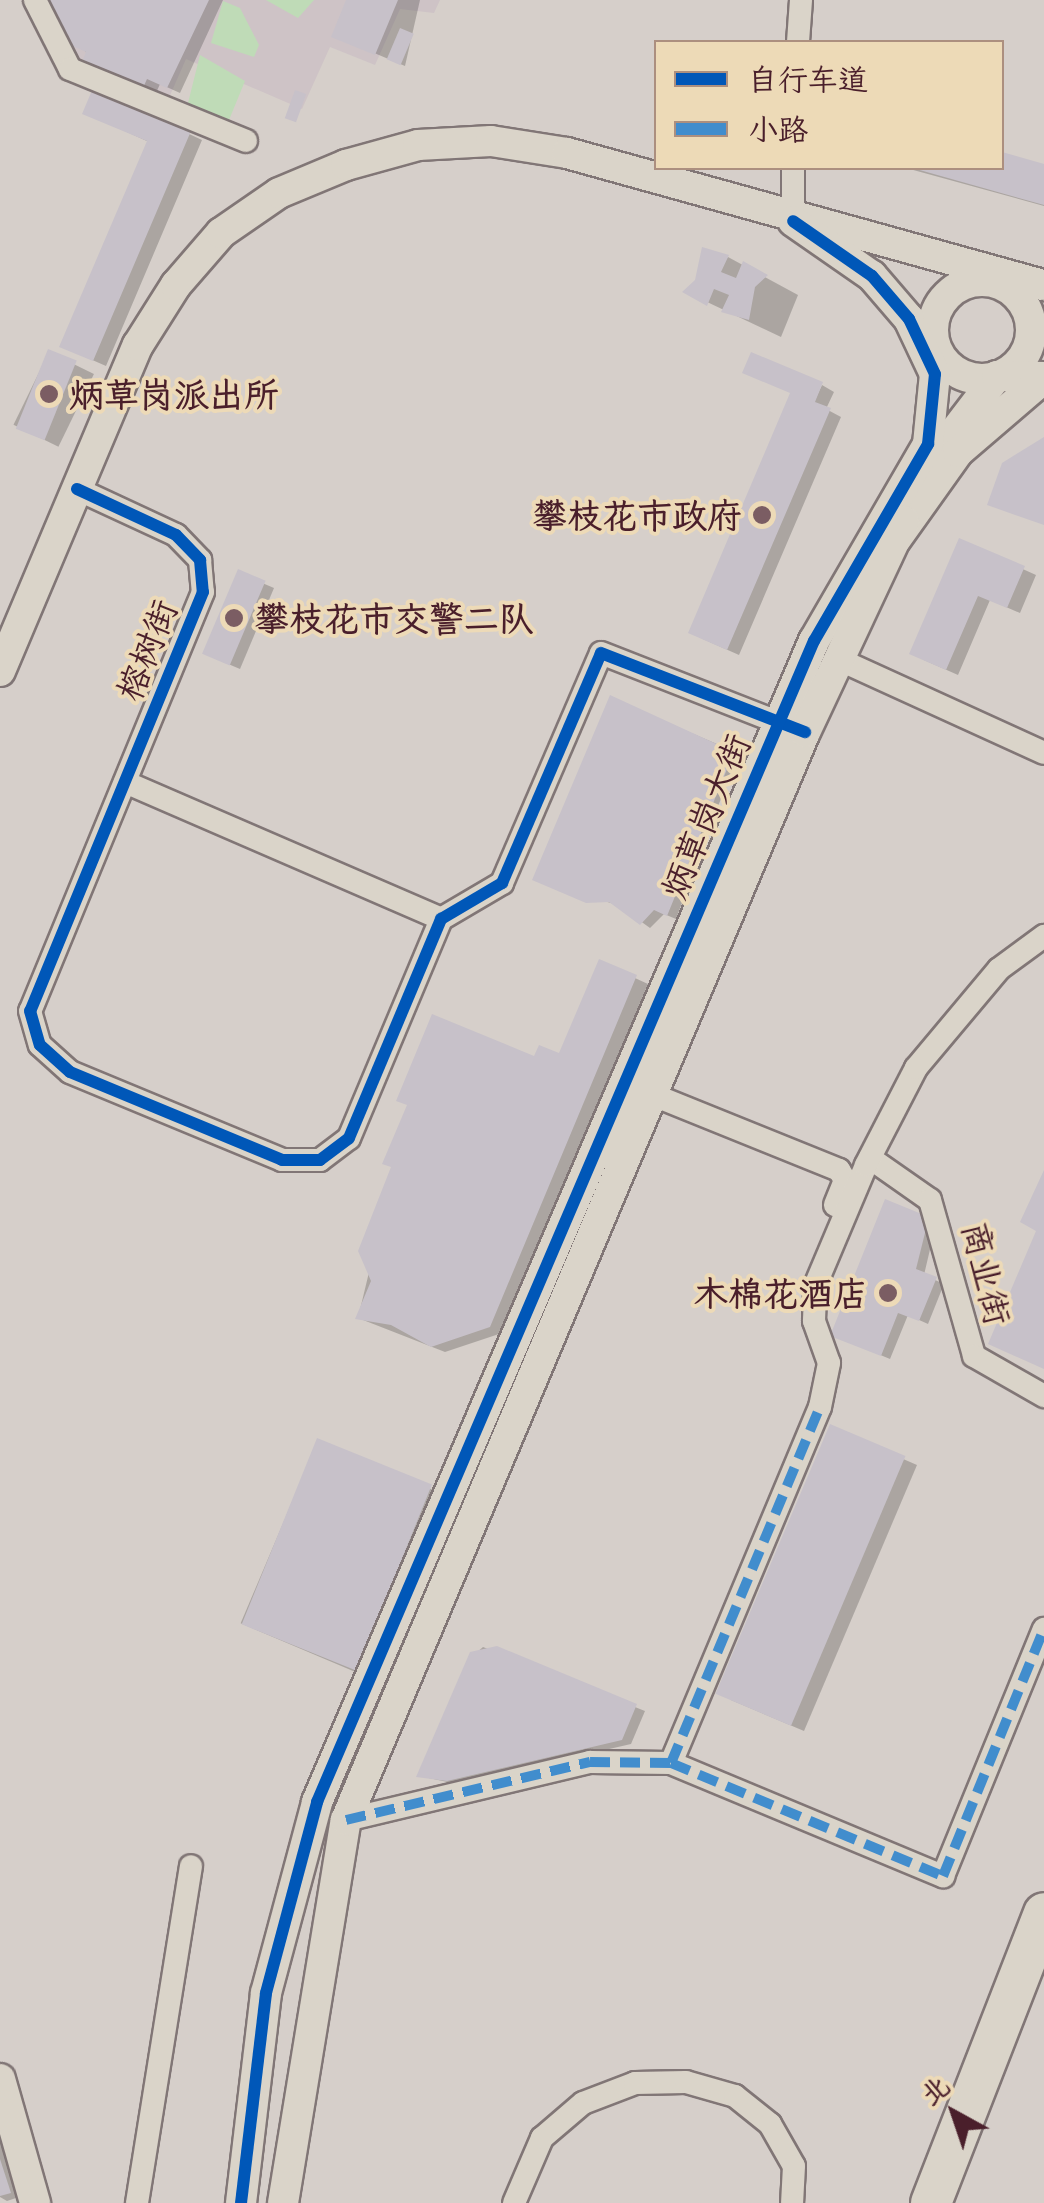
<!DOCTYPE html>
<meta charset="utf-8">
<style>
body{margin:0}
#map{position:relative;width:1044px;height:2203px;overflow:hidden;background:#d6cfca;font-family:Delius,"LXGW WenKai TC",sans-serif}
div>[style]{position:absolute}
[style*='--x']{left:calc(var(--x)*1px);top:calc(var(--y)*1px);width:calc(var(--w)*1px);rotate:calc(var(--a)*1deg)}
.built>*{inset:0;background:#cec3c6}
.green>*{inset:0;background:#bfdbb7}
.shadow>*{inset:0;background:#0003;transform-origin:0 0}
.building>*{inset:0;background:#c7c1c9;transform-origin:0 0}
.roads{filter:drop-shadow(2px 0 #817676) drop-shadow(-2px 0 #817676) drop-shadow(0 2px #817676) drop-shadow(0 -2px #817676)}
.street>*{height:22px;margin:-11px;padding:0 11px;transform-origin:11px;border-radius:11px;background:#dad4c9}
.secondary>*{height:30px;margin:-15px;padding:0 15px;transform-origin:15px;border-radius:15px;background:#dad4c9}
.secondary>.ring{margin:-15px;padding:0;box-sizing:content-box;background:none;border:30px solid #dad4c9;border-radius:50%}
.highway>*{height:40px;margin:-20px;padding:0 20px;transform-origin:20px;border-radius:20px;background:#dad4c9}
.quiet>*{height:10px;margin-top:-5px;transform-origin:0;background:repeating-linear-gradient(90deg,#418dcd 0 20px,transparent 0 30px)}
.cycleway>*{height:12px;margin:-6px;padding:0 6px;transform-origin:6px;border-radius:6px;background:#0057b8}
.dots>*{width:28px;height:28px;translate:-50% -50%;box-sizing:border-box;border:5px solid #eddab7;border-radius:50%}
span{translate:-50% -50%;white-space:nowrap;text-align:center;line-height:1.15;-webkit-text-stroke:8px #eddab7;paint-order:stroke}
.poi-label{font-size:35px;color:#4a1f2b;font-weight:700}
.left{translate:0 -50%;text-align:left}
.right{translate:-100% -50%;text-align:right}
.street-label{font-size:35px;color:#4a1f2b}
.legend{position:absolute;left:654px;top:40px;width:350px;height:130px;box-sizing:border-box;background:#eddab7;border:2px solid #ac8f7f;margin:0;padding:12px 18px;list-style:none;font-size:30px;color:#4a1f2b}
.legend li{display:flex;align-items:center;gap:20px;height:50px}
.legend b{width:50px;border:2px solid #ac8f7f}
.north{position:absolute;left:904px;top:2063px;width:100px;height:100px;-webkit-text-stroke:8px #eddab7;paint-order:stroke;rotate:320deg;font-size:28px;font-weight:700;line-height:40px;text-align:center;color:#4a1f2b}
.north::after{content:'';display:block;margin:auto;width:35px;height:45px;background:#4a1f2b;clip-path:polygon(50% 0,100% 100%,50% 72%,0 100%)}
</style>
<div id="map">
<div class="built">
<i style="clip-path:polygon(43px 0,440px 0,434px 13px,400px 9px,375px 65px,330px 47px,302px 109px,186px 59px,168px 100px,67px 57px)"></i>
</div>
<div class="green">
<i style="clip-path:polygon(266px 0,314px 0,298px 18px)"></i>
<i style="clip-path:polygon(223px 1px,240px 8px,259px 45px,254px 57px,211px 43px)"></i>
<i style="clip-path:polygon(200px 55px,245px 81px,229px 120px,188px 103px)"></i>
</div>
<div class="shadow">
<i style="clip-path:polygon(49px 0,223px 0,180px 93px,160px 84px,156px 93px,97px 68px)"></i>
<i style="clip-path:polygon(349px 0,420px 0,405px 66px,334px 36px)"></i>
<i style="clip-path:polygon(85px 113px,172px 126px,202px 140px,106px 366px,74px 352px,149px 142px)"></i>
<i style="clip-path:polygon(1002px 154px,1044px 166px,1044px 206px,906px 168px,1002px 168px)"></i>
<i style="clip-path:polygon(728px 257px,798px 295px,781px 337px,686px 292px)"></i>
<i style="left:49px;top:352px;width:50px;height:81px;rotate:26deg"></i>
<i style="clip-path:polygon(822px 385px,834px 392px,826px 409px,841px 417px,739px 655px,703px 639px)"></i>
<i style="clip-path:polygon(960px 541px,1036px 575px,1020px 613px,990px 600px,958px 675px,924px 660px)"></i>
<i style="clip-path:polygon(239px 573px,274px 588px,240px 669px,214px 658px)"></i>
<i style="clip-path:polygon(612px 699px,738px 753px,676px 919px,664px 914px,650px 928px,618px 905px,544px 884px)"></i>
<i style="clip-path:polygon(600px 962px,648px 984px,502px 1333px,445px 1352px,358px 1318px,394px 1168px,536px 1060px,561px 1056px)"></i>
<i style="clip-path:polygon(886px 1203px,936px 1224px,924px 1275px,944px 1284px,928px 1324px,908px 1315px,890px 1359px,842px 1339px)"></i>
<i style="clip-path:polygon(832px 1428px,917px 1465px,804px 1731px,731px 1700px)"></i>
<i style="left:318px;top:1441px;width:133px;height:198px;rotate:23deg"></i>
<i style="clip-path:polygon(483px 1647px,645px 1711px,631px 1744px,457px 1784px,419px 1776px,468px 1660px)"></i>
<i style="clip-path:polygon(0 2136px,19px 2197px,7px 2201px,0 2197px)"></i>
</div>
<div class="building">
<i style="clip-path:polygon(47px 0,209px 0,167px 88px,147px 79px,143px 88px,82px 62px,86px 52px,64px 42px)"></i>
<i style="clip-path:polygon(346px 0,398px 0,375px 55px,331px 37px)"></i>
<i style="left:400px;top:28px;width:15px;height:34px;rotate:23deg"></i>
<i style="clip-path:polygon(93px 88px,191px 131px,93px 361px,59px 347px,147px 141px,82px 114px)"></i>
<i style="left:295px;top:90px;width:12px;height:30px;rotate:20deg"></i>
<i style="clip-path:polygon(1002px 152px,1044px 164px,1044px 205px,916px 169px,1002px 168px)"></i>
<i style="clip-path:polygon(702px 247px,729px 255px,721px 272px,736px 278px,743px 261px,768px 275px,755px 287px,749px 320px,721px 312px,729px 295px,714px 289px,707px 306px,682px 292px,695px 280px)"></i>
<i style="left:48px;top:349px;width:31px;height:86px;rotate:22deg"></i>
<i style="clip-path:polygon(751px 352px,823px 382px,815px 402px,831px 408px,727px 650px,688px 633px,790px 393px,742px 373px)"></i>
<i style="clip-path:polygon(1044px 437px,1044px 525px,987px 505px,1002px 463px)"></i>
<i style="clip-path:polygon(959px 538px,1025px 566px,1007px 608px,978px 596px,946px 670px,909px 654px)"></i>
<i style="left:238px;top:569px;width:30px;height:92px;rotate:23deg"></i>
<i style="clip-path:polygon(610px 695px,734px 752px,667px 916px,654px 910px,640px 925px,609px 902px,586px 903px,532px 880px)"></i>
<i style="clip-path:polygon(599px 959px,637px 975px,490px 1327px,431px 1347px,391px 1325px,355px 1319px,371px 1281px,358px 1251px,391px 1167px,382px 1164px,407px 1105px,396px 1101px,432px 1014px,534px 1056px,539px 1045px,559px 1053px)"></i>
<i style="clip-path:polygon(1044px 1170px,1044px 1369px,988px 1344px,1036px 1231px,1020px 1222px)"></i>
<i style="clip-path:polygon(885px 1199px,929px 1217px,916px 1269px,937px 1277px,919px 1321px,898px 1313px,881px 1356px,830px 1336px)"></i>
<i style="left:830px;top:1424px;width:82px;height:293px;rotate:23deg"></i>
<i style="left:317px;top:1438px;width:124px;height:201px;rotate:22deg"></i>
<i style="clip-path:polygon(497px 1646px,637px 1704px,622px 1740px,447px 1781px,416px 1777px,470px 1652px)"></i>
<i style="clip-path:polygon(0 2159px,11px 2193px,0 2196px)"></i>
</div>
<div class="roads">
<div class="street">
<i style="--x:35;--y:0;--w:77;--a:63.1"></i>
<i style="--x:70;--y:69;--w:190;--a:22.2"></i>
<i style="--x:798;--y:42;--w:42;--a:-85.9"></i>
<i style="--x:793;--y:168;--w:53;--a:90"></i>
<i style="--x:77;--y:489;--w:109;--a:24.9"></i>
<i style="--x:176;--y:535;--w:35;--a:46"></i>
<i style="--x:200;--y:560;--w:32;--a:85"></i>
<i style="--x:203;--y:592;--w:453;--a:112.4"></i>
<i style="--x:30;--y:1011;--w:35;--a:74"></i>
<i style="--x:40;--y:1045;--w:40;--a:42"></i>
<i style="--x:70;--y:1072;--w:230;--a:22.5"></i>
<i style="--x:282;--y:1160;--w:38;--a:0"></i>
<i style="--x:320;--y:1160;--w:36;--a:-37"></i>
<i style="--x:349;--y:1138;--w:238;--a:-67.2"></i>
<i style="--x:441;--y:919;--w:71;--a:-30.5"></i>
<i style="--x:502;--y:883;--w:250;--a:-66.7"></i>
<i style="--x:601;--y:653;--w:205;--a:21.4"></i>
<i style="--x:838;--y:659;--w:226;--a:24.5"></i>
<i style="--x:125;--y:782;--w:344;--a:23.4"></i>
<i style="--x:651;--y:1094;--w:203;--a:22"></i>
<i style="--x:839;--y:1170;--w:12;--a:59"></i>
<i style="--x:845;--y:1180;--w:27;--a:112"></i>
<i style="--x:870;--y:1158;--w:73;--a:35"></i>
<i style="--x:930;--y:1200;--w:162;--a:74.2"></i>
<i style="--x:974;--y:1356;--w:81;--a:29.7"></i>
<i style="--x:671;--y:1763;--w:386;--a:-67.3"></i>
<i style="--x:820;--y:1407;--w:45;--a:-78.4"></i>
<i style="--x:829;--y:1363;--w:45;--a:-109.7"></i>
<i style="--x:814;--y:1321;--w:35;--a:-88"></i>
<i style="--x:815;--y:1286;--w:131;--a:-67.1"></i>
<i style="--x:866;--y:1165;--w:109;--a:-62.7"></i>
<i style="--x:916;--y:1068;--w:129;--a:-50"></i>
<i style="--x:999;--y:969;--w:56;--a:-36.3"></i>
<i style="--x:346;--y:1820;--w:251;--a:-13.4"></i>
<i style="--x:590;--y:1762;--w:81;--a:0.7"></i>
<i style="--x:671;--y:1763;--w:295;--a:22.6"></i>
<i style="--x:943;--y:1876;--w:267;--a:-67.8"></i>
<i style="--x:137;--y:2203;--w:341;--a:-80.9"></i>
<i style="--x:514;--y:2203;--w:71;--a:-66.7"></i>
<i style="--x:542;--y:2138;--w:54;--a:-40.5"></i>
<i style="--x:583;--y:2103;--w:56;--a:-21"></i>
<i style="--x:635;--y:2083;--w:51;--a:-1.1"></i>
<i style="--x:686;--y:2082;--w:51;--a:15.9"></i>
<i style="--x:735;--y:2096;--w:45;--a:38.7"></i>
<i style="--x:770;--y:2124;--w:48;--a:60.3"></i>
<i style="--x:794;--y:2166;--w:37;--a:93"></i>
</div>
<div class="secondary">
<i class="ring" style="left:933px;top:281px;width:68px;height:68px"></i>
<i style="--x:932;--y:461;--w:107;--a:-52.6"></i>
<i style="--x:997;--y:376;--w:47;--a:1.2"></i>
<i style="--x:896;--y:539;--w:107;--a:-54.5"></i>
<i style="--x:958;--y:452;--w:113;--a:-40.7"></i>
<i style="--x:0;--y:671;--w:354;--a:-67.1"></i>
<i style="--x:138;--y:345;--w:71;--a:-57.7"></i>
<i style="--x:176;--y:285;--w:69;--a:-49.1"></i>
<i style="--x:221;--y:233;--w:70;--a:-34.6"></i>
<i style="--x:279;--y:193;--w:73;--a:-22.7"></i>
<i style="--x:346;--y:165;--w:75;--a:-15.5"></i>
<i style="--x:418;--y:145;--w:73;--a:-3.1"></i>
<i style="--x:491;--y:141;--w:77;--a:9"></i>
<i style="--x:567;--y:153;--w:495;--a:15.5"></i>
<i style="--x:0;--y:2079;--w:129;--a:74.2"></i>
<i style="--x:241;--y:2203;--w:211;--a:-83.2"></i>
<i style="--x:266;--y:1993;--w:198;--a:-75"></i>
<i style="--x:317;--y:1802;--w:1263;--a:-66.83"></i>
<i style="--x:814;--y:641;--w:228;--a:-59.9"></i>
<i style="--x:928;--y:444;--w:70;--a:-84.3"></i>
<i style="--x:935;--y:374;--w:61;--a:-115.3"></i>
<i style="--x:909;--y:319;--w:57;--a:-130.7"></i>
<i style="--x:872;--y:276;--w:96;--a:-145.2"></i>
<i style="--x:283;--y:2203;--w:388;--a:-80.7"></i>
<i style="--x:346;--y:1820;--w:1181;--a:-67.13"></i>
<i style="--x:805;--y:732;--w:233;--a:-64.9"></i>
</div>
<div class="highway">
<i style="--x:931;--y:2203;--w:311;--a:-68.7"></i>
</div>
</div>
<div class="quiet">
<i style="--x:671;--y:1763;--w:386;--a:-67.3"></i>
<i style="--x:346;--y:1820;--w:251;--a:-13.4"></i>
<i style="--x:590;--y:1762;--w:81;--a:0.7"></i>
<i style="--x:671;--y:1763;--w:295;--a:22.6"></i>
<i style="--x:943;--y:1876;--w:267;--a:-67.8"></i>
</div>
<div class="cycleway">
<i style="--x:77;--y:489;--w:109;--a:24.9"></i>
<i style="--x:176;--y:535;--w:35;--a:46"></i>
<i style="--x:200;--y:560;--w:32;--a:85"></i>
<i style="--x:203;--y:592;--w:453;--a:112.4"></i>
<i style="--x:30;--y:1011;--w:35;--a:74"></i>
<i style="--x:40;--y:1045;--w:40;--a:42"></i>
<i style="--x:70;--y:1072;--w:230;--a:22.5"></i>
<i style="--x:282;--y:1160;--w:38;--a:0"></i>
<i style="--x:320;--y:1160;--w:36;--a:-37"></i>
<i style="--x:349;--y:1138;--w:238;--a:-67.2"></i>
<i style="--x:441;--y:919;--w:71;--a:-30.5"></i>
<i style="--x:502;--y:883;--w:250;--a:-66.7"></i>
<i style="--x:601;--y:653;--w:219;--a:21.2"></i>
<i style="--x:241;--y:2203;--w:211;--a:-83.2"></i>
<i style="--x:266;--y:1993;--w:198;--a:-75"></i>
<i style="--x:317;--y:1802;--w:1263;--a:-66.83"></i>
<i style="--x:814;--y:641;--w:228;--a:-59.9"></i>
<i style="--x:928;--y:444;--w:70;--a:-84.3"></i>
<i style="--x:935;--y:374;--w:61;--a:-115.3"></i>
<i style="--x:909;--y:319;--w:57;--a:-130.7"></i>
<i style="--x:872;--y:276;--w:96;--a:-145.2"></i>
</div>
<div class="dots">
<i style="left:49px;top:394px;background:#7b5d63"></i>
<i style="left:762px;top:515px;background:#7b5d63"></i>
<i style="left:234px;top:618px;background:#7b5d63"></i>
<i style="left:888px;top:1293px;background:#7b5d63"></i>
</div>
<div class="poi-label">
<span class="left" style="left:69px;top:394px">炳草岗派出所</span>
<span class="right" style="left:742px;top:515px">攀枝花市政府</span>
<span class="left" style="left:254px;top:618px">攀枝花市交警二队</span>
<span class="right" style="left:868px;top:1293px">木棉花酒店</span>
</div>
<div class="street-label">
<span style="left:146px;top:650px;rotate:-68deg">榕树街</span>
<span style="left:705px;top:816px;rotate:-67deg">炳草岗大街</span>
<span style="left:987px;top:1273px;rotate:76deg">商业街</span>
</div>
<ul class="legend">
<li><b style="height:12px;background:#0057b8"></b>自行车道</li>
<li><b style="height:12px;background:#418dcd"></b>小路</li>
</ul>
<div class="north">北</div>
</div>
